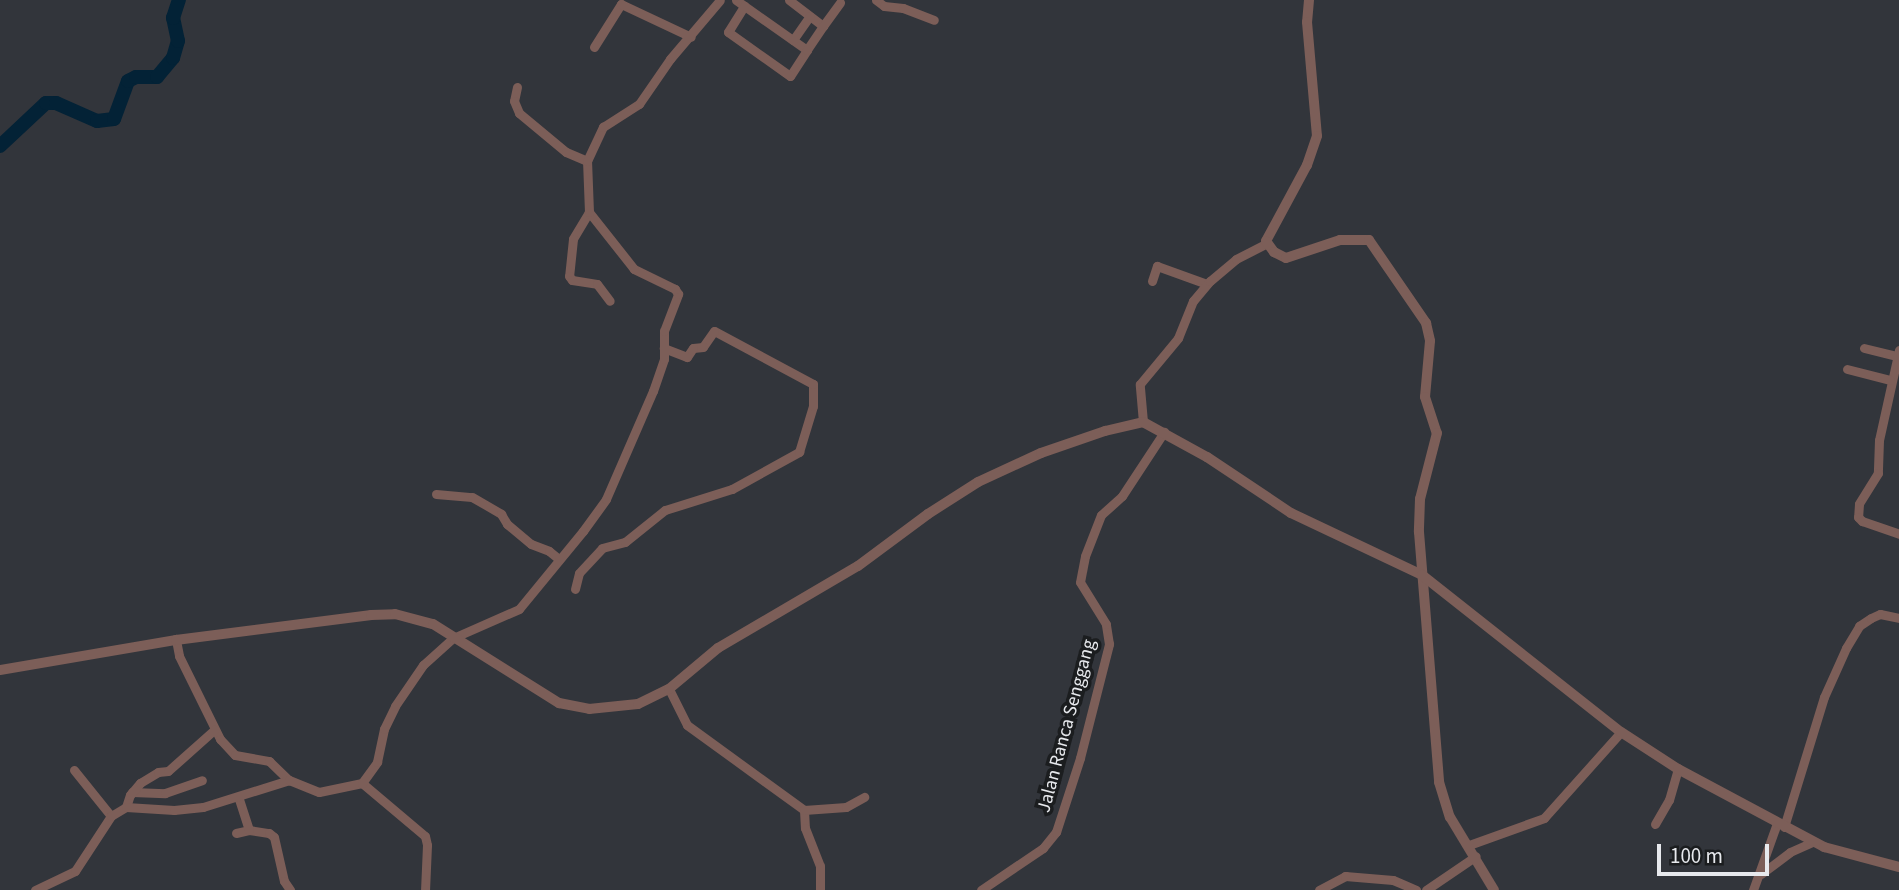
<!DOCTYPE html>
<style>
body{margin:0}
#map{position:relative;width:1899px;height:890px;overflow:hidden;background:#32353b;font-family:"Source Sans 3",sans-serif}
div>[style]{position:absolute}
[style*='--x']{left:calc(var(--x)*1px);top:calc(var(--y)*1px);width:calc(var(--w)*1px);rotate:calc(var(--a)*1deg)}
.river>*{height:14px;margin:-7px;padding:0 7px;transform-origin:7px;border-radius:7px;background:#032236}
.minor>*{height:9px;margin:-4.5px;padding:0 4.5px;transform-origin:4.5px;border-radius:4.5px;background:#7c5e58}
.tertiary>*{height:10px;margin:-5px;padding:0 5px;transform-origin:5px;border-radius:5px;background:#7c5e58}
span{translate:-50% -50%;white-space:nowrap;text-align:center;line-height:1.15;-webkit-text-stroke:7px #1b1d1f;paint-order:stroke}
.street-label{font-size:19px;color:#e7e9ed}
.scale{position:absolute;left:1657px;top:844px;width:112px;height:32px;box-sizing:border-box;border:4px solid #e7e9ed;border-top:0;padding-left:9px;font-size:21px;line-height:24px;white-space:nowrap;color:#e7e9ed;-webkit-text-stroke:5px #1b1d1f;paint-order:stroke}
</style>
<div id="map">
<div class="river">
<i style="--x:0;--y:146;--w:63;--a:-43.1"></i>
<i style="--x:46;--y:103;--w:10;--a:0"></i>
<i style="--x:56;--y:103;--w:45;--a:23.7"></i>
<i style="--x:97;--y:121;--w:17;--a:-7"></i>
<i style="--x:114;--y:119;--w:40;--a:-69.8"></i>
<i style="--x:128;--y:81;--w:9;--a:-27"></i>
<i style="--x:136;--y:77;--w:21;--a:0"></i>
<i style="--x:157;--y:77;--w:25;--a:-50"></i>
<i style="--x:173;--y:58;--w:18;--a:-74"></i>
<i style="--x:178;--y:41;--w:24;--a:-102"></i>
<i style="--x:173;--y:18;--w:19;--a:-72"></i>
</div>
<div class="minor">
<i style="--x:736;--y:0;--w:87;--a:35.2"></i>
<i style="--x:807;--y:50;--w:31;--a:123"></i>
<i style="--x:790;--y:76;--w:76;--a:-144.6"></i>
<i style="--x:728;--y:32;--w:31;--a:-58"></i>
<i style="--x:789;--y:0;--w:43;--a:37.4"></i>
<i style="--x:823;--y:26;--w:29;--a:124"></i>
<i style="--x:876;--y:0;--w:10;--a:37"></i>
<i style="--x:884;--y:6;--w:19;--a:6"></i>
<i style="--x:903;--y:8;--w:33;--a:21"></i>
<i style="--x:823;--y:26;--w:29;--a:-54"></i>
<i style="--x:793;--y:40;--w:29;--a:-55"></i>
<i style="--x:594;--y:47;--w:51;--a:-57.9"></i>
<i style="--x:621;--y:4;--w:77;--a:25.2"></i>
<i style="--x:517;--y:87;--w:14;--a:102"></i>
<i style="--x:514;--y:101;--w:13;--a:67"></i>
<i style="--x:519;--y:113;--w:61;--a:39.7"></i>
<i style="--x:566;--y:152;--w:23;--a:23"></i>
<i style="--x:589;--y:212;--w:31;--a:121"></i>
<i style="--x:573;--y:239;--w:37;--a:96"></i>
<i style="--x:569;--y:276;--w:5;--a:53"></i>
<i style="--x:572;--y:280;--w:25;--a:9"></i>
<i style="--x:597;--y:284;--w:21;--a:53"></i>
<i style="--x:1152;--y:281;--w:16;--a:-72"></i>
<i style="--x:1157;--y:266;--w:53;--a:19.8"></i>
<i style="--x:1864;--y:348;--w:33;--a:14"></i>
<i style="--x:1899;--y:350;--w:92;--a:102.5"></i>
<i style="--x:1879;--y:440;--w:33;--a:92"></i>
<i style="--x:1878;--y:473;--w:36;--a:122"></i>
<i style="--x:1859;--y:504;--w:13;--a:94"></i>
<i style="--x:1858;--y:517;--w:6;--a:45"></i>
<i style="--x:1862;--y:521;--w:39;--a:19"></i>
<i style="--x:1847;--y:369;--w:44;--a:14.3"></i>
<i style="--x:1143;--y:422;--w:38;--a:-95"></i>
<i style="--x:1140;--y:384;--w:60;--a:-50.4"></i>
<i style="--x:1178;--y:338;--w:40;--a:-68"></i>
<i style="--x:1193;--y:301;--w:26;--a:-50"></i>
<i style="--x:1210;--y:281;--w:34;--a:-40"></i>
<i style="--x:1236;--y:259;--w:34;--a:-27"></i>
<i style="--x:436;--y:494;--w:36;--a:5"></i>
<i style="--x:472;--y:497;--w:34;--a:30"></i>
<i style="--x:501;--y:514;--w:12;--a:59"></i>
<i style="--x:507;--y:524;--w:31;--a:40"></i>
<i style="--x:531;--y:544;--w:19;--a:21"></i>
<i style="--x:549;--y:551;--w:13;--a:39"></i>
<i style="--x:575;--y:589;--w:16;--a:-76"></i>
<i style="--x:579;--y:573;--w:34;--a:-47"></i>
<i style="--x:602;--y:548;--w:24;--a:-15"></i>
<i style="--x:625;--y:542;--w:51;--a:-38.7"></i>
<i style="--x:665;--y:510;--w:70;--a:-17.4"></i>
<i style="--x:732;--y:489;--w:77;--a:-28.9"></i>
<i style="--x:799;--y:452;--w:48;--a:-73.1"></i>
<i style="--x:813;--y:406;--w:22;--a:-90"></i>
<i style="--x:813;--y:384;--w:112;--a:-151.8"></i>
<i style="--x:714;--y:331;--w:19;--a:125"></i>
<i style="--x:703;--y:347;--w:10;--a:174"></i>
<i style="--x:693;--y:348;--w:11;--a:124"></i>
<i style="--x:687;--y:357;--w:25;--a:-159"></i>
<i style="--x:176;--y:640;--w:16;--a:79"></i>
<i style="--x:179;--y:656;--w:93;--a:63.7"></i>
<i style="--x:220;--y:739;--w:22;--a:47"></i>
<i style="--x:235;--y:755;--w:35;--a:10"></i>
<i style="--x:269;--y:761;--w:28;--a:44"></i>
<i style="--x:669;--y:689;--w:40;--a:63.4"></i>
<i style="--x:687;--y:725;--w:145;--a:36"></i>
<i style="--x:804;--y:810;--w:18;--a:87"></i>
<i style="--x:805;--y:828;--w:41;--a:68.5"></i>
<i style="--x:820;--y:866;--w:24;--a:90"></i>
<i style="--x:74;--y:770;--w:59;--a:51.2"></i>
<i style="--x:362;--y:783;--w:82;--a:40.1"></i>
<i style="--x:425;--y:836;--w:9;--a:77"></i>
<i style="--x:427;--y:845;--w:45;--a:92.5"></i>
<i style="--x:132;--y:792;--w:33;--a:2"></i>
<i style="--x:165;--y:793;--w:39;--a:-19"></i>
<i style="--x:126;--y:807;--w:13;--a:-72"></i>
<i style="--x:130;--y:795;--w:16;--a:-50"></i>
<i style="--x:140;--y:783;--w:21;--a:-31"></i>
<i style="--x:158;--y:772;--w:10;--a:-6"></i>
<i style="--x:168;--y:771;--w:62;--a:-41.7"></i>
<i style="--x:804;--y:810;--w:42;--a:-4.1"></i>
<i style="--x:846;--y:807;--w:21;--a:-29"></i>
<i style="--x:1655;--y:824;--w:28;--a:-60"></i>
<i style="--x:1669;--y:800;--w:32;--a:-74"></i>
<i style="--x:1784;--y:827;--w:136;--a:-72.9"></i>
<i style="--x:1824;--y:697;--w:54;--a:-65.8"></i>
<i style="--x:1846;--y:648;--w:26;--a:-59"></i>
<i style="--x:1859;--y:626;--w:14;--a:-34"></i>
<i style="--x:1871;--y:618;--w:10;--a:-24"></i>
<i style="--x:1880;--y:614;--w:19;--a:12"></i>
<i style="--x:249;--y:830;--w:20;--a:9"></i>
<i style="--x:269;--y:833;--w:6;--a:39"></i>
<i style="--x:274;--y:837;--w:45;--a:77.2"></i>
<i style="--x:284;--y:881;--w:11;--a:56"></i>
<i style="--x:236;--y:833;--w:13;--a:-13"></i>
<i style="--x:249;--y:830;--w:35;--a:-108"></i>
<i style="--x:1469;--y:845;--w:80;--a:-19.8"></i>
<i style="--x:1544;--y:818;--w:115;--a:-48.2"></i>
<i style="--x:1761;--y:874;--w:36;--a:-37"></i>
<i style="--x:1790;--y:852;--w:24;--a:-24"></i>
<i style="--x:35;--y:890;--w:44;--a:-25.4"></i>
<i style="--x:75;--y:871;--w:66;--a:-56.8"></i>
<i style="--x:111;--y:816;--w:17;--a:-31"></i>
<i style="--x:126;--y:807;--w:48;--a:3.6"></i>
<i style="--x:174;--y:810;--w:29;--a:-6"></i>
<i style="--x:203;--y:807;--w:90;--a:-17.4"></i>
<i style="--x:289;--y:780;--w:32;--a:22"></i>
<i style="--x:319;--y:792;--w:44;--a:-11.8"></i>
<i style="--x:362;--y:783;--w:26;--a:-54"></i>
<i style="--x:377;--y:762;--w:34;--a:-78"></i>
<i style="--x:384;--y:729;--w:25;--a:-64"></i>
<i style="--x:395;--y:706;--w:50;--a:-55.7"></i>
<i style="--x:423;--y:665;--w:40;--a:-42"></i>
<i style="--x:453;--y:638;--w:72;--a:-23.7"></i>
<i style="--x:519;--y:609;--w:101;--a:-50.6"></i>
<i style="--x:583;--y:531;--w:39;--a:-54"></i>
<i style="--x:606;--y:499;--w:118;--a:-66.5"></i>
<i style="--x:653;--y:391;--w:34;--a:-71"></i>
<i style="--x:664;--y:359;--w:28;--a:-90"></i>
<i style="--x:664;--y:331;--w:40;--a:-69"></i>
<i style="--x:678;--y:294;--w:6;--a:-121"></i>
<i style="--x:675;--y:289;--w:46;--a:-154"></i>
<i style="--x:634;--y:269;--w:73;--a:-128.3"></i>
<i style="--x:589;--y:212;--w:51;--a:-92.2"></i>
<i style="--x:587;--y:161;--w:38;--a:-65"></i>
<i style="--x:603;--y:127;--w:43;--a:-32.6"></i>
<i style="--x:639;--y:104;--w:55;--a:-55.4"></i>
<i style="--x:670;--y:59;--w:77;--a:-49.7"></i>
<i style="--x:981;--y:890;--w:75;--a:-34.1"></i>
<i style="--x:1043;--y:848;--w:21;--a:-51"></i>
<i style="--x:1056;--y:832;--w:78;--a:-72"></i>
<i style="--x:1080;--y:758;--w:118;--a:-75.7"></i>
<i style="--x:1109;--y:644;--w:20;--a:-99"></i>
<i style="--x:1106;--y:624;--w:49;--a:-121.8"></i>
<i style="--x:1080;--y:582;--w:26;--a:-79"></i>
<i style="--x:1085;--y:556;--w:44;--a:-68.7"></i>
<i style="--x:1101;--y:515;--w:28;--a:-42"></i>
<i style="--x:1122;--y:496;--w:77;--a:-56.7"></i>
<i style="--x:1319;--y:890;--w:30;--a:-28"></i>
<i style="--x:1345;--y:876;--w:48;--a:4.8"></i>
<i style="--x:1393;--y:880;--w:25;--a:23"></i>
<i style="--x:1426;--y:890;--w:60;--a:-34.2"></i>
<i style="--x:1753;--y:890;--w:71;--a:-70.3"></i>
</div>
<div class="tertiary">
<i style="--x:1309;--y:0;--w:22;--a:95"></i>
<i style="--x:1307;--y:22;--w:114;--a:85"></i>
<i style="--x:1317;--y:136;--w:31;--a:109"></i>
<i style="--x:1307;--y:165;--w:86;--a:118.3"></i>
<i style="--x:1266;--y:241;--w:14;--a:54"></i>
<i style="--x:1274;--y:252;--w:13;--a:27"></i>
<i style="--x:1286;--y:258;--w:57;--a:-18.4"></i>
<i style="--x:1340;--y:240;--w:29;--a:0"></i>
<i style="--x:1369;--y:240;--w:101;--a:55.5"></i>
<i style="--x:1426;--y:323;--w:18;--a:77"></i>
<i style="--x:1430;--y:341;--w:56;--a:95.1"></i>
<i style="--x:1425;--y:397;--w:38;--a:72"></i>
<i style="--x:1437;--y:433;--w:68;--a:104.4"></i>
<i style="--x:1420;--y:499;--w:33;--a:92"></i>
<i style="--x:1419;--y:532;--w:251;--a:85.4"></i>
<i style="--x:1439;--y:782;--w:37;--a:73"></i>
<i style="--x:1450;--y:817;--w:85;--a:58.9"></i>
<i style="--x:0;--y:670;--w:179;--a:-9.7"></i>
<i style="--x:176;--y:640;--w:197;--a:-7.3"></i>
<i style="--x:371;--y:615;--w:24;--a:-2"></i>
<i style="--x:395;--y:614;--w:39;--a:15"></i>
<i style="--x:433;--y:624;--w:149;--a:32.1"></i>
<i style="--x:559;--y:703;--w:31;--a:11"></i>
<i style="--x:589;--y:709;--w:49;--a:-5.8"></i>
<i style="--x:638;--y:704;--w:34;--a:-26"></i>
<i style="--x:669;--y:689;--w:64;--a:-39.9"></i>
<i style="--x:718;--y:648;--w:162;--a:-30.4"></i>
<i style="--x:858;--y:566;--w:87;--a:-36.6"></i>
<i style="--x:928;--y:514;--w:59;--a:-32.6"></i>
<i style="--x:978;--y:482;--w:69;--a:-24.7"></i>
<i style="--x:1041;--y:453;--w:68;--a:-19"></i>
<i style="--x:1105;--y:431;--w:39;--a:-13"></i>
<i style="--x:1143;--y:422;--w:73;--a:28.7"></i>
<i style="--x:1207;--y:457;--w:101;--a:33.7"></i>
<i style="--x:1291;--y:513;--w:145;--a:25.3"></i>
<i style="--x:1422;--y:575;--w:253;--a:38.3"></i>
<i style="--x:1621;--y:732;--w:68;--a:33"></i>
<i style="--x:1678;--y:769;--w:166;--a:28.1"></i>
<i style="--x:1824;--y:847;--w:78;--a:14.9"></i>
</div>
<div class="street-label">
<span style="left:1067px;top:726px;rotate:-75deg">Jalan Ranca Senggang</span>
</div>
<div class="scale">100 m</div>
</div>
